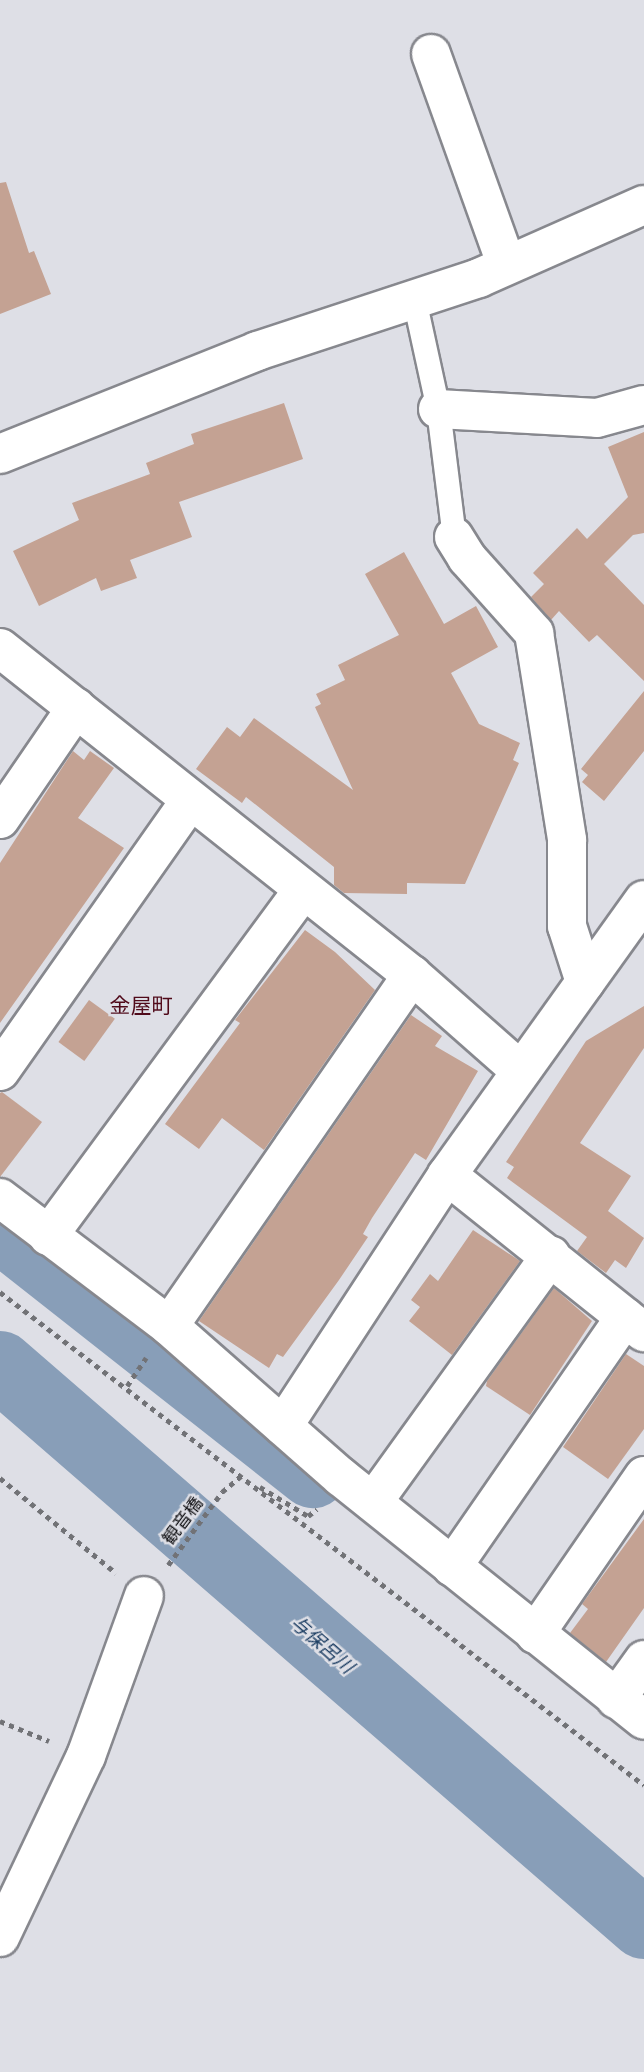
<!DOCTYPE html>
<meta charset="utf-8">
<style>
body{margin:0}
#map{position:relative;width:644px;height:2072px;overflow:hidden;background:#dedfe6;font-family:"Roboto Condensed","Noto Sans JP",sans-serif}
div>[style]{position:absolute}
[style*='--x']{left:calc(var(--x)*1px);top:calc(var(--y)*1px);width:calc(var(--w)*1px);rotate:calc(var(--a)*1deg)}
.river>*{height:70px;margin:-35px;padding:0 35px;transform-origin:35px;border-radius:35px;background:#889eb8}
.building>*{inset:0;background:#c4a293;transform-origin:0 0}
.path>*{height:4.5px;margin-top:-2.25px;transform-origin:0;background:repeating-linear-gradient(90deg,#717276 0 5px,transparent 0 10px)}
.roads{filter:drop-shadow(2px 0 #87888e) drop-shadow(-2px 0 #87888e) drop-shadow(0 2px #87888e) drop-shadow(0 -2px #87888e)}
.service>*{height:23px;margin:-11.5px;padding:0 11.5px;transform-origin:11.5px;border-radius:11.5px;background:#fff}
.minor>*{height:38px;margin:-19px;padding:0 19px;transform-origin:19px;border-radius:19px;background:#fff}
span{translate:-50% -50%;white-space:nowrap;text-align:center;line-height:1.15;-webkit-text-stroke:5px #dedfe6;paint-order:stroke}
.street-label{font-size:18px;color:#121215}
.water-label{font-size:19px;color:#1d3e63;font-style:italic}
.quarter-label{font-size:21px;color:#500a1a}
</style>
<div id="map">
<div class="river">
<i style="--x:0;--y:1227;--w:398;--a:38.2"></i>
<i style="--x:0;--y:1366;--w:852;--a:40.91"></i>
</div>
<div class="building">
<i style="clip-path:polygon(6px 182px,29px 253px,34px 251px,51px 294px,0 314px,0 183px)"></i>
<i style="clip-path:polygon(284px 403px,303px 459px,179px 502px,192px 537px,130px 560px,137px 578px,101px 591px,96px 578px,39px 606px,13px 551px,79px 520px,72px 503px,150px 474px,146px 463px,194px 444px,191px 434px)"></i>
<i style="clip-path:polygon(644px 432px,644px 533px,633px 535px,604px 564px,644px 605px,644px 681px,597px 635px,589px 642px,559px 611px,551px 620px,531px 597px,544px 584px,533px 573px,577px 528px,587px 539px,628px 497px,608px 447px)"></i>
<i style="clip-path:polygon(404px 552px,444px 624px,476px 606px,498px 647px,451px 673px,479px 724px,520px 743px,513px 760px,519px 763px,465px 884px,407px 883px,407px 894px,344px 893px,334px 885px,334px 867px,246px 797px,242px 803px,196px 769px,227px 727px,240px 737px,254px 718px,353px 790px,315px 707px,321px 704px,316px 694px,345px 680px,338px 665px,399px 635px,365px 574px)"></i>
<i style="clip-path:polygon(644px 691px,644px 751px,604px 801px,582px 782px,588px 775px,581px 769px)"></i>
<i style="clip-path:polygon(73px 751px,84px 760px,90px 751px,114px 768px,78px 818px,124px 848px,0 1023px,0 863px)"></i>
<i style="clip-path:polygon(305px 930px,335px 952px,375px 990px,264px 1150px,222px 1118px,199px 1149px,165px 1124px,240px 1023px,235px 1020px)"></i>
<i style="left:89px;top:1000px;width:32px;height:52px;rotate:36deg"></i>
<i style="clip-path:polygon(644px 1006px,644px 1048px,580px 1143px,631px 1176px,608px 1211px,644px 1238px,626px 1268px,615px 1260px,606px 1273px,577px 1251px,587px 1237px,507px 1178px,514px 1167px,506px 1162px,586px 1041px)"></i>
<i style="clip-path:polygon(411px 1015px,442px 1036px,435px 1046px,478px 1071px,426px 1160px,415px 1153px,372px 1218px,363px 1234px,368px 1237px,339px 1280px,283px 1357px,277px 1354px,269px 1368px,199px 1321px)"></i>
<i style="clip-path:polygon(2px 1092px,42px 1122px,0 1177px,0 1093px)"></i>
<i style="clip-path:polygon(473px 1230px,520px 1261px,452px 1355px,409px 1321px,420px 1307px,411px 1300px,430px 1274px,438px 1281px)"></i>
<i style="clip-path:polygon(554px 1288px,592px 1321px,530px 1415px,486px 1386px,487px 1381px)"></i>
<i style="clip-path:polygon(626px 1354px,644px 1366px,644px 1429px,608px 1479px,563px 1447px)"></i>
<i style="clip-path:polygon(644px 1519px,644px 1608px,606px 1662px,570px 1633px,588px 1609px,582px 1604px)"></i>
</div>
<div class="path">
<i style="--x:0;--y:1292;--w:811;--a:37.44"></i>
<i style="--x:127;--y:1386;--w:34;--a:-56"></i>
<i style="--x:0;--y:1478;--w:150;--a:39.3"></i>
<i style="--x:260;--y:1487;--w:56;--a:31.1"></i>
<i style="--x:308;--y:1516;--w:11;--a:-38"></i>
<i style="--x:168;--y:1565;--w:91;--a:-53.5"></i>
<i style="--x:222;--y:1492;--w:25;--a:-40"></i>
<i style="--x:0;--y:1721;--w:53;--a:22.2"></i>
</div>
<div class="roads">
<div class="service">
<i style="--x:414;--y:299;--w:113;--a:77.7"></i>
<i style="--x:438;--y:409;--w:129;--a:82.9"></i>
</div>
<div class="minor">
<i style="--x:431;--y:54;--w:222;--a:70.3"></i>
<i style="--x:438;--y:409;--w:159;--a:3.2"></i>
<i style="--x:597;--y:418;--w:49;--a:-15.5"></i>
<i style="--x:0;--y:454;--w:277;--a:-21.8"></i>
<i style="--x:257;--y:351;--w:234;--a:-18.2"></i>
<i style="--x:479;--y:278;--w:180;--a:-23.9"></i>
<i style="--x:454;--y:537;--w:25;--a:58"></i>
<i style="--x:467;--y:558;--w:101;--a:48.2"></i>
<i style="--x:534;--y:633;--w:210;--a:80.9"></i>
<i style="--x:567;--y:840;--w:86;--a:90"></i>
<i style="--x:567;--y:926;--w:59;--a:72.2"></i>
<i style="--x:0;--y:648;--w:526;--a:38.44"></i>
<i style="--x:412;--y:975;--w:145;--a:41.4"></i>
<i style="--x:0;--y:819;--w:135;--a:-55.6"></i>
<i style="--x:0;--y:1071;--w:329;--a:-54.9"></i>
<i style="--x:447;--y:1175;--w:252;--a:38.6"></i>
<i style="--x:0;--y:1198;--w:212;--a:37.1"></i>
<i style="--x:169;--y:1326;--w:229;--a:41.3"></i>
<i style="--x:341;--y:1477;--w:388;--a:38.7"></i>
<i style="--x:48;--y:1236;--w:430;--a:-53.6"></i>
<i style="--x:169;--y:1326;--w:427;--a:-55.3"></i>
<i style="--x:283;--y:1426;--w:300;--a:-56.8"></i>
<i style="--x:447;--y:1175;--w:338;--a:-54.4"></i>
<i style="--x:373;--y:1502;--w:304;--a:-54.2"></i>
<i style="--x:452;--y:1567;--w:304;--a:-55.3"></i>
<i style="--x:535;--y:1634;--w:192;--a:-55.4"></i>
<i style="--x:616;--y:1699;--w:48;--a:-54.3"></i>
<i style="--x:0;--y:1937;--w:200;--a:-64.6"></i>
<i style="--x:86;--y:1756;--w:170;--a:-70.1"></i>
</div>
</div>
<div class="street-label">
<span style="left:183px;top:1521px;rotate:-53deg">観音橋</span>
</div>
<div class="water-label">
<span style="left:322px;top:1645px;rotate:41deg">与保呂川</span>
</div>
<div class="quarter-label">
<span style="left:141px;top:1006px">金屋町</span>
</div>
</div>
